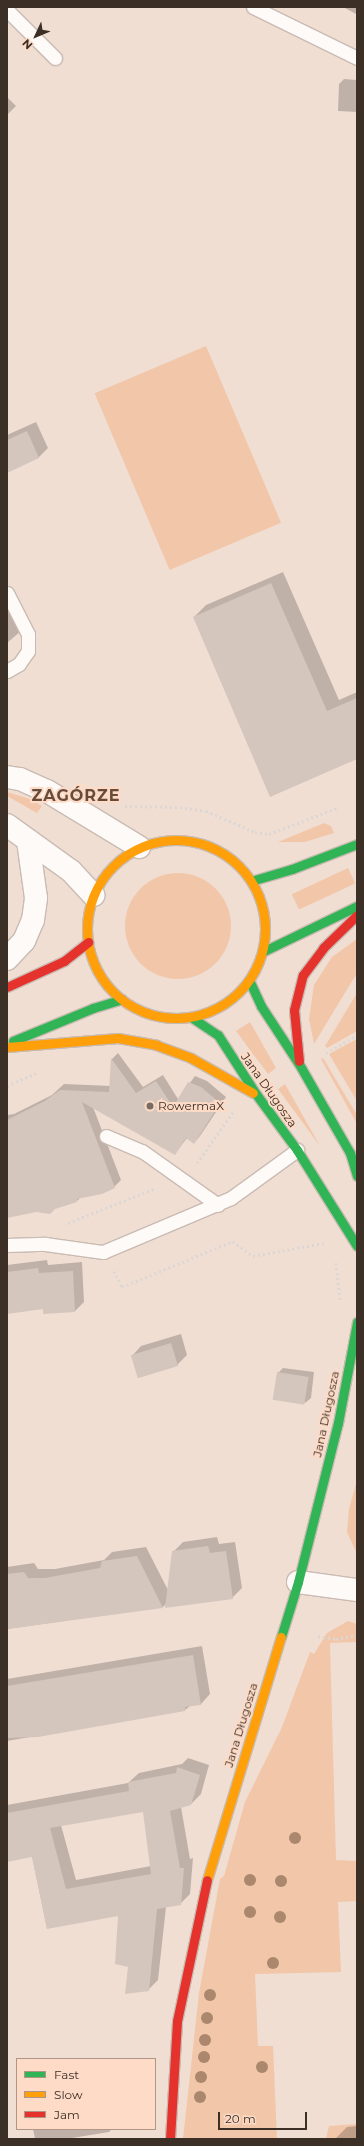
<!DOCTYPE html>
<meta charset="utf-8">
<style>
body{margin:0}
#map{position:relative;width:364px;height:2146px;overflow:hidden;background:#f0ded3;font-family:Montserrat,sans-serif}
div>[style]{position:absolute}
[style*='--x']{left:calc(var(--x)*1px);top:calc(var(--y)*1px);width:calc(var(--w)*1px);rotate:calc(var(--a)*1deg)}
.green>*{inset:0;background:#f2c6a9;transform-origin:0 0}
.round{border-radius:50%}
.shadow>*{inset:0;background:#0003}
.building>*{inset:0;background:#d4c6bd;transform-origin:0 0}
.path>*{height:2.5px;margin-top:-1.25px;transform-origin:0;background:repeating-linear-gradient(90deg,#dcd7d4 0 2px,transparent 0 5px)}
.roads{filter:drop-shadow(1px 0 #c9bbb2) drop-shadow(-1px 0 #c9bbb2) drop-shadow(0 1px #c9bbb2) drop-shadow(0 -1px #c9bbb2)}
.lane>*{height:13px;margin:-6.5px;padding:0 6.5px;transform-origin:6.5px;border-radius:6.5px;background:#fdfaf8}
.street>*{height:22px;margin:-11px;padding:0 11px;transform-origin:11px;border-radius:11px;background:#fdfaf8}
.fast>*{height:9px;margin:-4.5px;padding:0 4.5px;transform-origin:4.5px;border-radius:4.5px;background:#30b455}
.slow>*{height:9px;margin:-4.5px;padding:0 4.5px;transform-origin:4.5px;border-radius:4.5px;background:#ff9f0a}
.slow>.ring{margin:-4.5px;padding:0;box-sizing:content-box;background:none;border:9px solid #ff9f0a;border-radius:50%}
.jam>*{height:9px;margin:-4.5px;padding:0 4.5px;transform-origin:4.5px;border-radius:4.5px;background:#e5322d}
.trees>*{width:12px;height:12px;margin:-6px;border-radius:50%;background:#aa876d}
.dots>*{width:11px;height:11px;translate:-50% -50%;box-sizing:border-box;border:2px solid #fddbc6;border-radius:50%}
span{translate:-50% -50%;white-space:nowrap;text-align:center;line-height:1.15;-webkit-text-stroke:4px #fddbc6;paint-order:stroke}
.street-label{font-size:12px;color:#3b2f26}
.poi-label{font-size:12px;color:#3b2f26}
.left{translate:0 -50%;text-align:left}
.district-label{font-size:16px;color:#684c3a;font-weight:700;letter-spacing:1px}
.frame{position:absolute;inset:0;border:8px solid #3b2f26;pointer-events:none}
.legend{position:absolute;left:16px;top:2058px;width:140px;height:72px;box-sizing:border-box;background:#fddbc6;border:1px solid #af9686;margin:0;padding:5px 7px;list-style:none;font-size:12px;color:#3b2f26}
.legend li{display:flex;align-items:center;gap:8px;height:20px}
.legend b{width:20px;border:1px solid #af9686}
.north{position:absolute;left:16px;top:16px;width:40px;height:40px;-webkit-text-stroke:3px #fddbc6;paint-order:stroke;rotate:226deg;font-size:11px;font-weight:700;line-height:16px;text-align:center;color:#3b2f26}
.north::after{content:'';display:block;margin:auto;width:14px;height:18px;background:#3b2f26;clip-path:polygon(50% 0,100% 100%,50% 72%,0 100%)}
.scale{position:absolute;left:218px;top:2112px;width:89px;height:18px;box-sizing:border-box;border:2px solid #3b2f26;border-top:0;padding-left:5px;font-size:12px;line-height:14px;white-space:nowrap;color:#3b2f26;-webkit-text-stroke:3px #fddbc6;paint-order:stroke}
</style>
<div id="map">
<div class="green">
<i style="left:206px;top:346px;width:192px;height:121px;rotate:67deg"></i>
<i style="clip-path:polygon(7px 792px,30px 799px,42px 806px,37px 813px,7px 796px)"></i>
<i style="clip-path:polygon(324px 823px,331px 826px,334px 833px,305px 842px,278px 842px)"></i>
<i style="left:348px;top:868px;width:17px;height:62px;rotate:65deg"></i>
<i class="round" style="left:125px;top:873px;width:106px;height:106px"></i>
<i style="clip-path:polygon(357px 939px,357px 973px,314px 1044px,309px 1019px,314px 985px,332px 957px)"></i>
<i style="clip-path:polygon(357px 993px,357px 1031px,327px 1048px,325px 1046px)"></i>
<i style="clip-path:polygon(250px 1022px,276px 1068px,268px 1074px,236px 1031px)"></i>
<i style="clip-path:polygon(357px 1039px,357px 1101px,329px 1054px)"></i>
<i style="clip-path:polygon(323px 1058px,357px 1115px,357px 1124px,321px 1059px)"></i>
<i style="clip-path:polygon(285px 1084px,320px 1146px,278px 1089px)"></i>
<i style="clip-path:polygon(356px 1484px,357px 1485px,357px 1554px,347px 1532px,349px 1509px)"></i>
<i style="clip-path:polygon(348px 1621px,357px 1624px,357px 1642px,330px 1643px,336px 1860px,357px 1861px,357px 1901px,338px 1902px,341px 1972px,255px 1974px,258px 2046px,273px 2046px,277px 2139px,183px 2139px,199px 1993px,220px 1879px,224px 1876px,245px 1802px,282px 1727px,310px 1652px,314px 1654px,327px 1633px)"></i>
<i style="clip-path:polygon(357px 2124px,357px 2138px,326px 2139px,329px 2126px)"></i>
</div>
<div class="shadow">
<i style="clip-path:polygon(343px 7px,357px 7px,357px 13px,356px 14px)"></i>
<i style="clip-path:polygon(344px 79px,357px 80px,357px 112px,338px 111px,339px 84px)"></i>
<i style="clip-path:polygon(7px 97px,16px 106px,7px 115px)"></i>
<i style="clip-path:polygon(36px 422px,48px 448px,38px 458px,7px 471px,7px 435px)"></i>
<i style="clip-path:polygon(283px 572px,339px 700px,357px 692px,357px 758px,194px 617px,206px 605px)"></i>
<i style="clip-path:polygon(7px 601px,21px 631px,7px 643px)"></i>
<i style="clip-path:polygon(118px 1053px,143px 1087px,163px 1075px,178px 1099px,195px 1076px,207px 1081px,226px 1097px,200px 1136px,194px 1143px,187px 1138px,175px 1154px,93px 1107px,121px 1180px,114px 1187px,81px 1197px,77px 1201px,7px 1217px,7px 1115px,14px 1114px,52px 1095px,64px 1084px,111px 1086px,112px 1059px)"></i>
<i style="clip-path:polygon(47px 1260px,48px 1265px,82px 1262px,84px 1302px,75px 1311px,44px 1308px,7px 1313px,7px 1265px)"></i>
<i style="clip-path:polygon(181px 1334px,187px 1355px,177px 1365px,132px 1356px,141px 1346px)"></i>
<i style="clip-path:polygon(283px 1368px,314px 1372px,311px 1398px,305px 1403px,278px 1373px)"></i>
<i style="clip-path:polygon(217px 1537px,219px 1544px,235px 1542px,242px 1588px,232px 1598px,167px 1603px,163px 1607px,7px 1629px,7px 1567px,34px 1563px,38px 1569px,55px 1569px,104px 1560px,112px 1552px,146px 1547px,168px 1590px,173px 1552px,183px 1542px)"></i>
<i style="clip-path:polygon(202px 1646px,210px 1694px,201px 1704px,190px 1706px,185px 1710px,7px 1741px,7px 1679px)"></i>
<i style="clip-path:polygon(evenodd,188px 1758px,209px 1765px,201px 1794px,191px 1804px,181px 1807px,190px 1859px,193px 1858px,190px 1894px,180px 1904px,166px 1907px,158px 1980px,148px 1990px,129px 1966px,119px 1915px,47px 1928px,32px 1856px,7px 1859px,7px 1805px,128px 1783px,139px 1773px,182px 1764px,188px 1758px,144px 1811px,151px 1866px,76px 1880px,61px 1825px,144px 1811px)"></i>
<i style="clip-path:polygon(357px 2126px,357px 2139px,335px 2139px,347px 2127px)"></i>
<i style="clip-path:polygon(33px 2129px,112px 2129px,109px 2132px,66px 2139px,35px 2139px)"></i>
</div>
<div class="building">
<i style="clip-path:polygon(27px 431px,39px 458px,7px 473px,7px 440px)"></i>
<i style="clip-path:polygon(271px 583px,327px 711px,357px 698px,357px 759px,270px 797px,193px 617px)"></i>
<i style="clip-path:polygon(111px 1058px,136px 1093px,156px 1081px,173px 1107px,188px 1082px,201px 1087px,220px 1103px,194px 1144px,186px 1138px,175px 1155px,82px 1102px,115px 1188px,102px 1194px,77px 1199px,77px 1202px,55px 1209px,50px 1214px,36px 1212px,7px 1218px,7px 1120px,45px 1101px,60px 1090px,109px 1092px)"></i>
<i style="clip-path:polygon(38px 1268px,39px 1273px,73px 1271px,75px 1312px,43px 1314px,43px 1309px,7px 1314px,7px 1272px)"></i>
<i style="left:171px;top:1343px;width:24px;height:42px;rotate:73deg"></i>
<i style="left:277px;top:1372px;width:32px;height:28px;rotate:9deg"></i>
<i style="clip-path:polygon(208px 1546px,210px 1553px,226px 1551px,233px 1599px,165px 1608px,172px 1551px)"></i>
<i style="clip-path:polygon(137px 1556px,163px 1608px,7px 1629px,7px 1574px,24px 1572px,28px 1578px,45px 1578px,100px 1568px,102px 1561px)"></i>
<i style="clip-path:polygon(193px 1655px,201px 1705px,185px 1707px,185px 1711px,38px 1737px,7px 1738px,7px 1686px)"></i>
<i style="clip-path:polygon(evenodd,177px 1767px,200px 1775px,191px 1805px,170px 1811px,180px 1868px,184px 1868px,181px 1905px,157px 1909px,149px 1991px,125px 1994px,128px 1967px,115px 1964px,118px 1916px,47px 1929px,32px 1857px,7px 1862px,7px 1813px,129px 1791px,128px 1782px,176px 1773px,177px 1767px,143px 1812px,151px 1874px,66px 1889px,50px 1828px,143px 1812px)"></i>
</div>
<div class="path">
<i style="--x:125;--y:806;--w:55;--a:1"></i>
<i style="--x:180;--y:807;--w:26;--a:9"></i>
<i style="--x:206;--y:811;--w:53;--a:23.2"></i>
<i style="--x:255;--y:832;--w:14;--a:8"></i>
<i style="--x:269;--y:834;--w:73;--a:-20.9"></i>
<i style="--x:326;--y:1053;--w:36;--a:-30"></i>
<i style="--x:7;--y:1086;--w:34;--a:-24"></i>
<i style="--x:197;--y:1163;--w:62;--a:-54.8"></i>
<i style="--x:68;--y:1223;--w:95;--a:-21.7"></i>
<i style="--x:336;--y:1263;--w:38;--a:83"></i>
<i style="--x:114;--y:1271;--w:18;--a:63"></i>
<i style="--x:122;--y:1287;--w:120;--a:-22.5"></i>
<i style="--x:233;--y:1241;--w:25;--a:37"></i>
<i style="--x:253;--y:1256;--w:72;--a:-10.4"></i>
<i style="--x:318;--y:1636;--w:18;--a:9"></i>
<i style="--x:336;--y:1639;--w:21;--a:-11"></i>
</div>
<div class="roads">
<div class="lane">
<i style="--x:253;--y:7;--w:116;--a:26.1"></i>
<i style="--x:7;--y:10;--w:68;--a:45"></i>
<i style="--x:7;--y:593;--w:46;--a:62.9"></i>
<i style="--x:28;--y:634;--w:17;--a:90"></i>
<i style="--x:28;--y:651;--w:16;--a:125"></i>
<i style="--x:19;--y:664;--w:14;--a:150"></i>
<i style="--x:106;--y:1136;--w:39;--a:23"></i>
<i style="--x:142;--y:1151;--w:93;--a:35.4"></i>
<i style="--x:7;--y:1245;--w:38;--a:-2"></i>
<i style="--x:45;--y:1244;--w:59;--a:7.9"></i>
<i style="--x:103;--y:1252;--w:139;--a:-22.9"></i>
<i style="--x:231;--y:1198;--w:82;--a:-36"></i>
</div>
<div class="street">
<i style="--x:7;--y:777;--w:13;--a:9"></i>
<i style="--x:20;--y:779;--w:30;--a:24"></i>
<i style="--x:47;--y:791;--w:108;--a:31.3"></i>
<i style="--x:7;--y:825;--w:79;--a:35.7"></i>
<i style="--x:71;--y:871;--w:33;--a:47"></i>
<i style="--x:7;--y:959;--w:25;--a:-47"></i>
<i style="--x:24;--y:941;--w:23;--a:-67"></i>
<i style="--x:33;--y:920;--w:22;--a:-82"></i>
<i style="--x:36;--y:898;--w:58;--a:-98"></i>
<i style="--x:298;--y:1582;--w:60;--a:7.7"></i>
</div>
<div class="fast">
<i style="--x:251;--y:881;--w:43;--a:-16.3"></i>
<i style="--x:292;--y:869;--w:70;--a:-21"></i>
<i style="--x:262;--y:952;--w:106;--a:-25.8"></i>
<i style="--x:249;--y:980;--w:29;--a:65"></i>
<i style="--x:261;--y:1006;--w:69;--a:56.8"></i>
<i style="--x:299;--y:1064;--w:103;--a:60.2"></i>
<i style="--x:350;--y:1153;--w:24;--a:73"></i>
<i style="--x:191;--y:1017;--w:32;--a:34"></i>
<i style="--x:218;--y:1035;--w:70;--a:57.2"></i>
<i style="--x:256;--y:1094;--w:69;--a:53.8"></i>
<i style="--x:297;--y:1150;--w:113;--a:58"></i>
<i style="--x:13;--y:1041;--w:87;--a:-22.4"></i>
<i style="--x:93;--y:1008;--w:30;--a:-17"></i>
<i style="--x:281;--y:1637;--w:58;--a:-72.8"></i>
<i style="--x:298;--y:1582;--w:164;--a:-75.9"></i>
<i style="--x:338;--y:1423;--w:103;--a:-79.3"></i>
</div>
<div class="slow">
<i class="ring" style="left:87px;top:840px;width:169px;height:169px"></i>
<i style="--x:7;--y:1047;--w:111;--a:-4.6"></i>
<i style="--x:118;--y:1038;--w:39;--a:10"></i>
<i style="--x:156;--y:1045;--w:37;--a:20"></i>
<i style="--x:191;--y:1058;--w:71;--a:29.4"></i>
<i style="--x:207;--y:1880;--w:254;--a:-73.1"></i>
</div>
<div class="jam">
<i style="--x:7;--y:987;--w:63;--a:-24.5"></i>
<i style="--x:64;--y:961;--w:31;--a:-38"></i>
<i style="--x:299;--y:1061;--w:51;--a:-95.6"></i>
<i style="--x:294;--y:1010;--w:36;--a:-76"></i>
<i style="--x:303;--y:975;--w:34;--a:-53"></i>
<i style="--x:323;--y:948;--w:47;--a:-44.1"></i>
<i style="--x:170;--y:2139;--w:118;--a:-86.6"></i>
<i style="--x:177;--y:2021;--w:144;--a:-78"></i>
</div>
</div>
<div class="trees">
<i style="left:295px;top:1838px"></i>
<i style="left:250px;top:1880px"></i>
<i style="left:281px;top:1881px"></i>
<i style="left:250px;top:1912px"></i>
<i style="left:280px;top:1917px"></i>
<i style="left:273px;top:1963px"></i>
<i style="left:210px;top:1995px"></i>
<i style="left:207px;top:2018px"></i>
<i style="left:205px;top:2040px"></i>
<i style="left:204px;top:2057px"></i>
<i style="left:262px;top:2067px"></i>
<i style="left:201px;top:2077px"></i>
<i style="left:200px;top:2097px"></i>
</div>
<div class="dots">
<i style="left:150px;top:1106px;background:#7a6c63"></i>
</div>
<div class="street-label">
<span style="left:269px;top:1090px;rotate:55deg">Jana Długosza</span>
<span style="left:326px;top:1414px;rotate:-78deg">Jana Długosza</span>
<span style="left:241px;top:1725px;rotate:-73deg">Jana Długosza</span>
</div>
<div class="poi-label">
<span class="left" style="left:158px;top:1106px">RowermaX</span>
</div>
<div class="district-label">
<span style="left:76px;top:796px">ZAGÓRZE</span>
</div>
<div class="frame"></div>
<ul class="legend">
<li><b style="height:5px;background:#30b455"></b>Fast</li>
<li><b style="height:5px;background:#ff9f0a"></b>Slow</li>
<li><b style="height:5px;background:#e5322d"></b>Jam</li>
</ul>
<div class="north">N</div>
<div class="scale">20 m</div>
</div>
